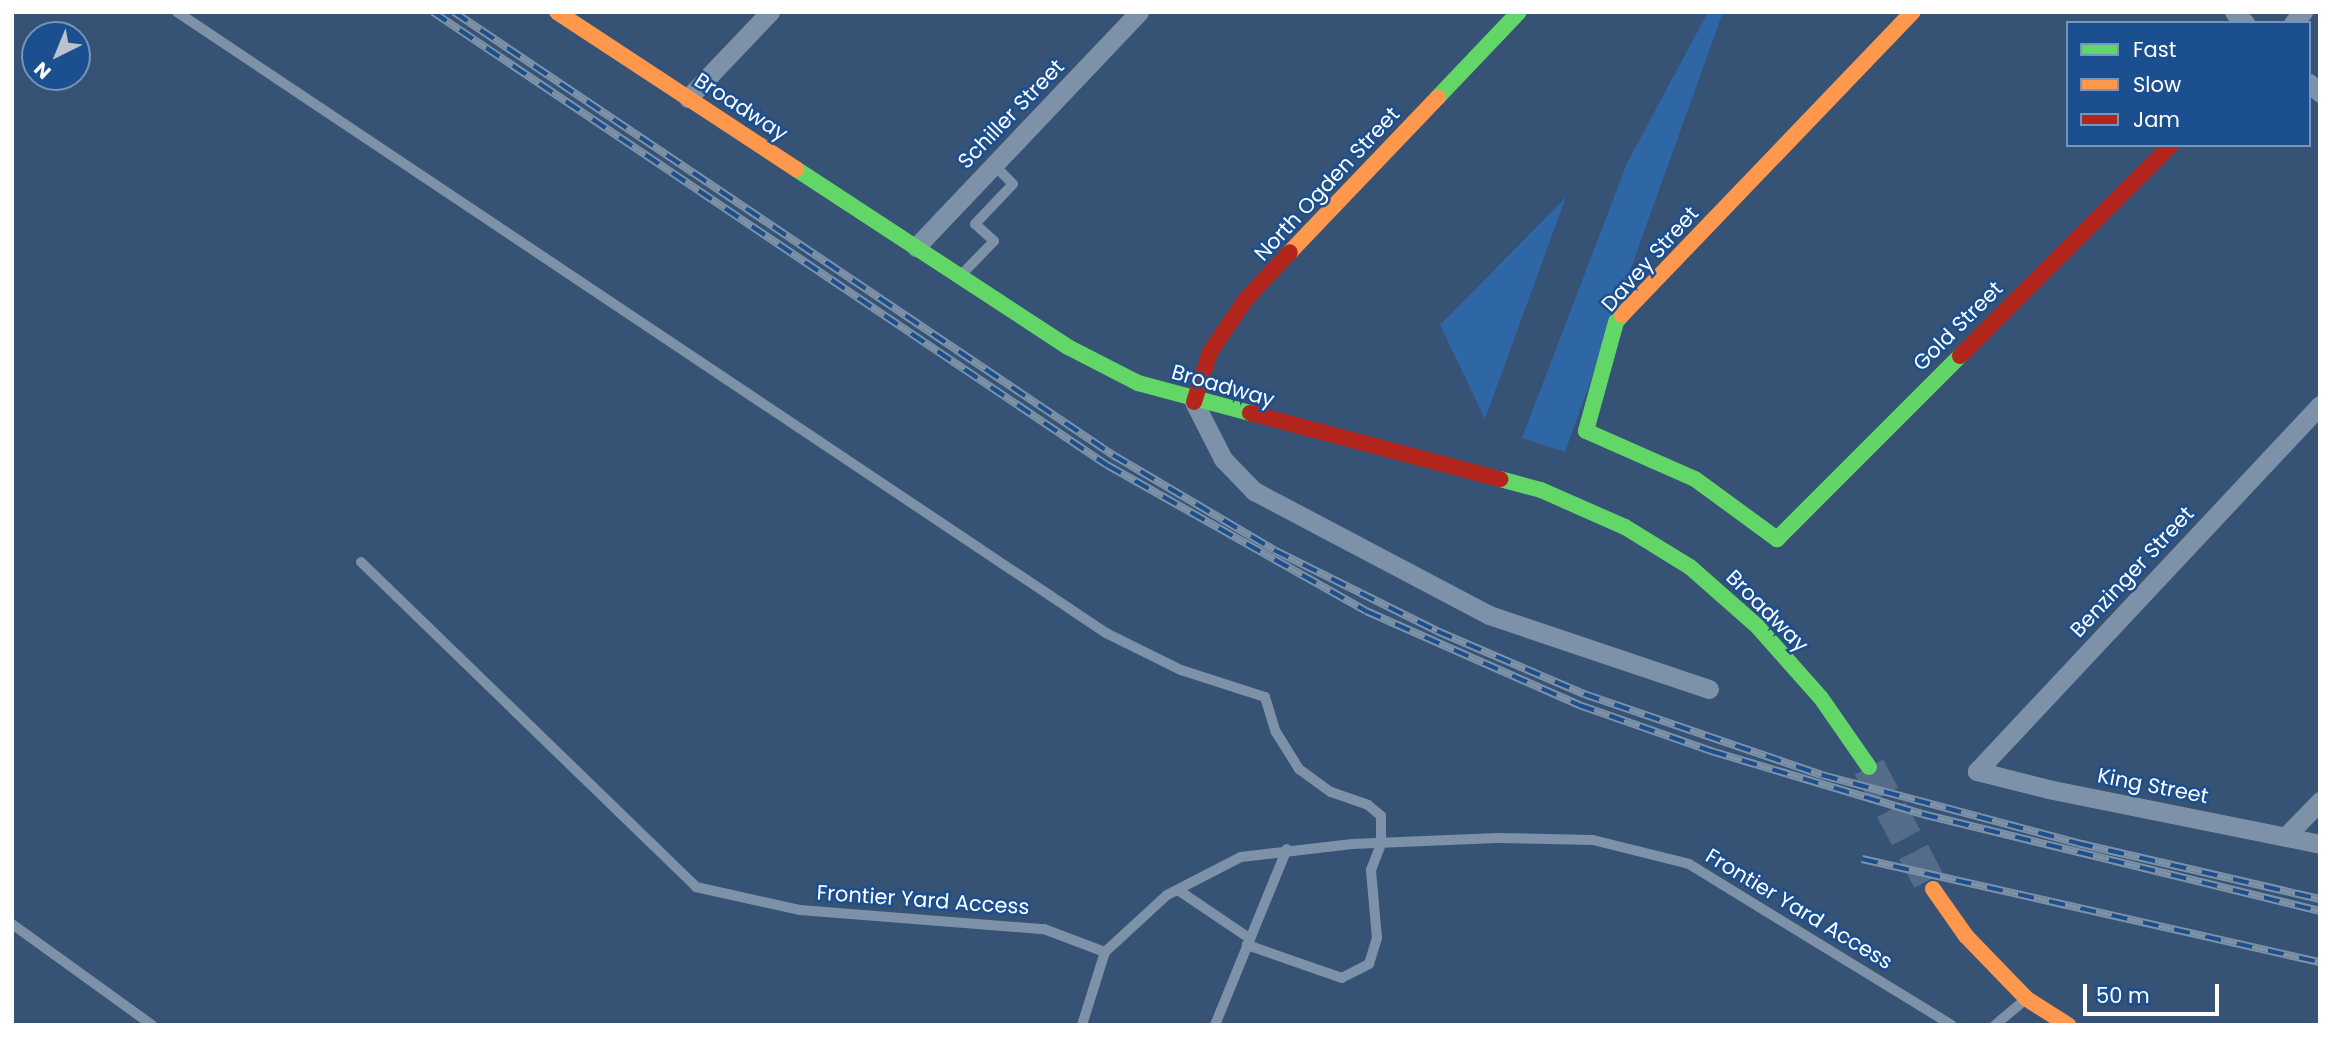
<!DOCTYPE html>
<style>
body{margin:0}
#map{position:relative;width:2332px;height:1037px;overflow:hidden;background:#365274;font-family:Poppins,sans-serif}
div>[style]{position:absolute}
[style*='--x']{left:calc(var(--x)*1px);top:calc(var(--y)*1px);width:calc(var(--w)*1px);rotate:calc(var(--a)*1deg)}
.green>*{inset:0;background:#2f66a5}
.primary-tunnel>*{height:32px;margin-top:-16px;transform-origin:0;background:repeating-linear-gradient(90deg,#546c89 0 32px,transparent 0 48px)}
.lane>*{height:10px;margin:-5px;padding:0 5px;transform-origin:5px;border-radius:5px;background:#7d92a8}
.street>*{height:19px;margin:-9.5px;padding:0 9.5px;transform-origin:9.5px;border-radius:9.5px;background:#7d92a8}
.fast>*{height:16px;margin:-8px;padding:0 8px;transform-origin:8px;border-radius:8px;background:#63d668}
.slow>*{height:16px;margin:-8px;padding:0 8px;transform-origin:8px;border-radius:8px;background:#ff974d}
.jam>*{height:16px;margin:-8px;padding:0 8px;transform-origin:8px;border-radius:8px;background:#b3261e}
.rail>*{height:8px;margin-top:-4px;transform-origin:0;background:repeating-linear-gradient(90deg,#1b4f8f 0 16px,#7e92a7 0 32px);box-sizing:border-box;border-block:2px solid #7e92a7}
span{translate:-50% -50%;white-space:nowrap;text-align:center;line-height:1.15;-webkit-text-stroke:5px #1b4f8f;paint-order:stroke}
.street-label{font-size:21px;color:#fff}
.frame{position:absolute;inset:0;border:14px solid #fff;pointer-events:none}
.legend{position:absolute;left:2066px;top:21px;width:245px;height:126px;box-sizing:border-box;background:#1b4f8f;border:2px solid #7695bc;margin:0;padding:9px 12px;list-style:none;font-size:21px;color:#fff}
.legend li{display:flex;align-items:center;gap:14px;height:35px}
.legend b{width:35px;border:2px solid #7695bc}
.north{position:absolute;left:21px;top:21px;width:70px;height:70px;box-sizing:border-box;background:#1b4f8f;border:2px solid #7695bc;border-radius:50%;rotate:223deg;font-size:19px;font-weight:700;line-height:28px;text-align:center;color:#fff}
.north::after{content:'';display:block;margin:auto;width:24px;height:32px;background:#b9c2ce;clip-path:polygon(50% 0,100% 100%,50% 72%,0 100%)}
.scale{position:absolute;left:2083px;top:984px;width:136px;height:32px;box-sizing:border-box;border:4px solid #fff;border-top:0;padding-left:9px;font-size:21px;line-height:24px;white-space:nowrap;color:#fff;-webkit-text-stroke:5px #1b4f8f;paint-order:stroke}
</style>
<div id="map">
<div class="green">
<i style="clip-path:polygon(1708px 12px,1723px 12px,1565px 452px,1522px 438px,1627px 163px)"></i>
<i style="clip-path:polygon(1566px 197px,1485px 419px,1440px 325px)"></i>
</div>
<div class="primary-tunnel">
<i style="--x:1869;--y:767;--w:138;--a:62.3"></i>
</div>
<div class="lane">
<i style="--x:177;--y:12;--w:1117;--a:33.76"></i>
<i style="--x:1106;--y:633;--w:84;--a:26.3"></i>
<i style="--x:1181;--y:670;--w:88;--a:17.8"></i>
<i style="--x:1265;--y:697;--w:37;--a:73"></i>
<i style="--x:1276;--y:732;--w:44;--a:58.1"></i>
<i style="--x:1299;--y:769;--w:39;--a:36"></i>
<i style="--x:1331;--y:792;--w:39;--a:19"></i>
<i style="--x:1368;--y:805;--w:17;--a:40"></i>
<i style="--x:1381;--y:816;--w:28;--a:90"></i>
<i style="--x:1381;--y:844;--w:28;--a:111"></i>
<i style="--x:1371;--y:870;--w:68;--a:85"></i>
<i style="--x:1377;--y:938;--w:27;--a:107"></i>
<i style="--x:1369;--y:964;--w:30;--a:153"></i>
<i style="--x:1342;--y:978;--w:101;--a:-160.8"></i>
<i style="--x:964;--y:272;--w:43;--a:-45.9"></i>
<i style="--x:994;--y:241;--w:25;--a:-138"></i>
<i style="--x:975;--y:224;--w:55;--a:-46.5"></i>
<i style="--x:1013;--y:184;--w:27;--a:-135"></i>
<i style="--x:361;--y:562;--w:467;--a:44.1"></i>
<i style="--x:696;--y:887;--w:107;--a:12.5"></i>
<i style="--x:800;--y:910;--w:245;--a:4.5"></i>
<i style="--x:1044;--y:929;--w:65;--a:20.7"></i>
<i style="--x:1105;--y:952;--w:84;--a:-42.6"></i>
<i style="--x:1167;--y:895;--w:83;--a:-27.2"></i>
<i style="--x:1241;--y:857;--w:112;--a:-6.7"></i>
<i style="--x:1352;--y:844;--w:146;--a:-2.4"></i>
<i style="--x:1498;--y:838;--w:95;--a:1.2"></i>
<i style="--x:1593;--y:840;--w:99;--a:14"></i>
<i style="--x:1689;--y:864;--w:308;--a:31.5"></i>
<i style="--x:1178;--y:890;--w:86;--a:34.1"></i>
<i style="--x:12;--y:924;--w:173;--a:35.8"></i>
<i style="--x:1082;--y:1025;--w:77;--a:-72.5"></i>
<i style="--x:1215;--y:1025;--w:190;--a:-67.8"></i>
<i style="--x:1995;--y:1025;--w:38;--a:-40"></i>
</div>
<div class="street">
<i style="--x:2234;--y:12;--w:16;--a:45"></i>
<i style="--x:2293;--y:23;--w:15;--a:-48"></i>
<i style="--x:2309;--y:83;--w:15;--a:42"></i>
<i style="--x:688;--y:98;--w:119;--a:-46.4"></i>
<i style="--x:916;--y:247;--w:324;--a:-46.5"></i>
<i style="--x:1194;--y:402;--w:64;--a:63"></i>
<i style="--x:1223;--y:459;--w:45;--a:45.9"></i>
<i style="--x:1254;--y:491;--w:266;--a:27.8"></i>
<i style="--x:1489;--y:615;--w:232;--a:18.6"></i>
<i style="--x:2320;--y:405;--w:502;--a:133.14"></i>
<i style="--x:1977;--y:771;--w:73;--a:14.2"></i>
<i style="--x:2048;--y:789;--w:278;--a:11.4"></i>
<i style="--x:2286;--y:836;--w:49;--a:-45.8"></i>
</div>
<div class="fast">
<i style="--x:1438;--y:97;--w:117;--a:-46.4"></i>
<i style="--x:796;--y:169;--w:325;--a:33.2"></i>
<i style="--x:1068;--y:347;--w:79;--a:27.2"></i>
<i style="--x:1138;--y:383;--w:116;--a:15"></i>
<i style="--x:1622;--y:315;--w:9;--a:131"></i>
<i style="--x:1616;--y:322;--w:113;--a:105.4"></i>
<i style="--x:1586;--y:431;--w:119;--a:23.8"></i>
<i style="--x:1695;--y:479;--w:102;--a:36.2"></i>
<i style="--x:1777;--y:539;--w:259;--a:-45"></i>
<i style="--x:1500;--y:479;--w:42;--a:15"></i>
<i style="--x:1541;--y:490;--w:92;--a:23.8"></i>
<i style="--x:1625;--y:527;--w:76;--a:31.6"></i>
<i style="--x:1690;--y:567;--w:89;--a:41.4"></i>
<i style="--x:1757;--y:626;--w:96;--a:48.4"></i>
<i style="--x:1821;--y:698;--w:84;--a:55.2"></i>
</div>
<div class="slow">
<i style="--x:557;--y:12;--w:286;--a:33.3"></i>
<i style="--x:1290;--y:252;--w:214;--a:-46.3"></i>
<i style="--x:1622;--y:315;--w:420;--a:-46.2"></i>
<i style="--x:1933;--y:889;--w:57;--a:54.9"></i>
<i style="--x:1966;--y:936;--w:88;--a:45.9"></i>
<i style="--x:2027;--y:999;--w:49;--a:32.4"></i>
</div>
<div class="jam">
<i style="--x:1960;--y:356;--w:298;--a:-45"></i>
<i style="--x:1194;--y:402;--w:52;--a:-72.3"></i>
<i style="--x:1210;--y:352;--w:64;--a:-55.8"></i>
<i style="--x:1246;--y:299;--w:64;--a:-46.9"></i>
<i style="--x:1250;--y:413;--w:259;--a:14.8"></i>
</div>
<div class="rail">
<i style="--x:433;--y:12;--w:812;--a:33.91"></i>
<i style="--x:1107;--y:465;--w:297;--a:29.4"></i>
<i style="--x:1366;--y:611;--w:233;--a:23.8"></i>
<i style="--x:1579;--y:705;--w:140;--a:19.2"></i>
<i style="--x:1711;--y:751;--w:220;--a:16.6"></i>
<i style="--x:1922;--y:814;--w:410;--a:13.7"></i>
<i style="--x:454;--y:12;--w:794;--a:33.91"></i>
<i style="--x:1113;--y:455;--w:187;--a:30.5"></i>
<i style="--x:1274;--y:550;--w:182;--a:26.4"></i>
<i style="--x:1437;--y:631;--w:160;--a:23.2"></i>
<i style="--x:1584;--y:694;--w:251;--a:18.8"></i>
<i style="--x:1822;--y:775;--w:264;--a:14.9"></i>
<i style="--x:2077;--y:843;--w:249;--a:13"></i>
<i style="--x:1862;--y:859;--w:469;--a:12.7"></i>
</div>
<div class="street-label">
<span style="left:741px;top:107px;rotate:33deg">Broadway</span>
<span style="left:1011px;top:114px;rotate:-46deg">Schiller Street</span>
<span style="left:1327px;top:184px;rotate:-47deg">North Ogden Street</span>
<span style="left:1650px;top:259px;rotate:-48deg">Davey Street</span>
<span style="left:1958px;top:326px;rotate:-45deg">Gold Street</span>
<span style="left:1223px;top:386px;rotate:16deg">Broadway</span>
<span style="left:2132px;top:572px;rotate:-47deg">Benzinger Street</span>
<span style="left:1767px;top:611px;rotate:45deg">Broadway</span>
<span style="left:2153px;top:786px;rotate:11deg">King Street</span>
<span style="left:923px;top:900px;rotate:4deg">Frontier Yard Access</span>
<span style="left:1799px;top:909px;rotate:31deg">Frontier Yard Access</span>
</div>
<div class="frame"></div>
<ul class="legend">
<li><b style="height:9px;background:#63d668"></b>Fast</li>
<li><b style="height:9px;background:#ff974d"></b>Slow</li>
<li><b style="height:9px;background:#b3261e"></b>Jam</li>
</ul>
<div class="north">N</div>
<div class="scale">50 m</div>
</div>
